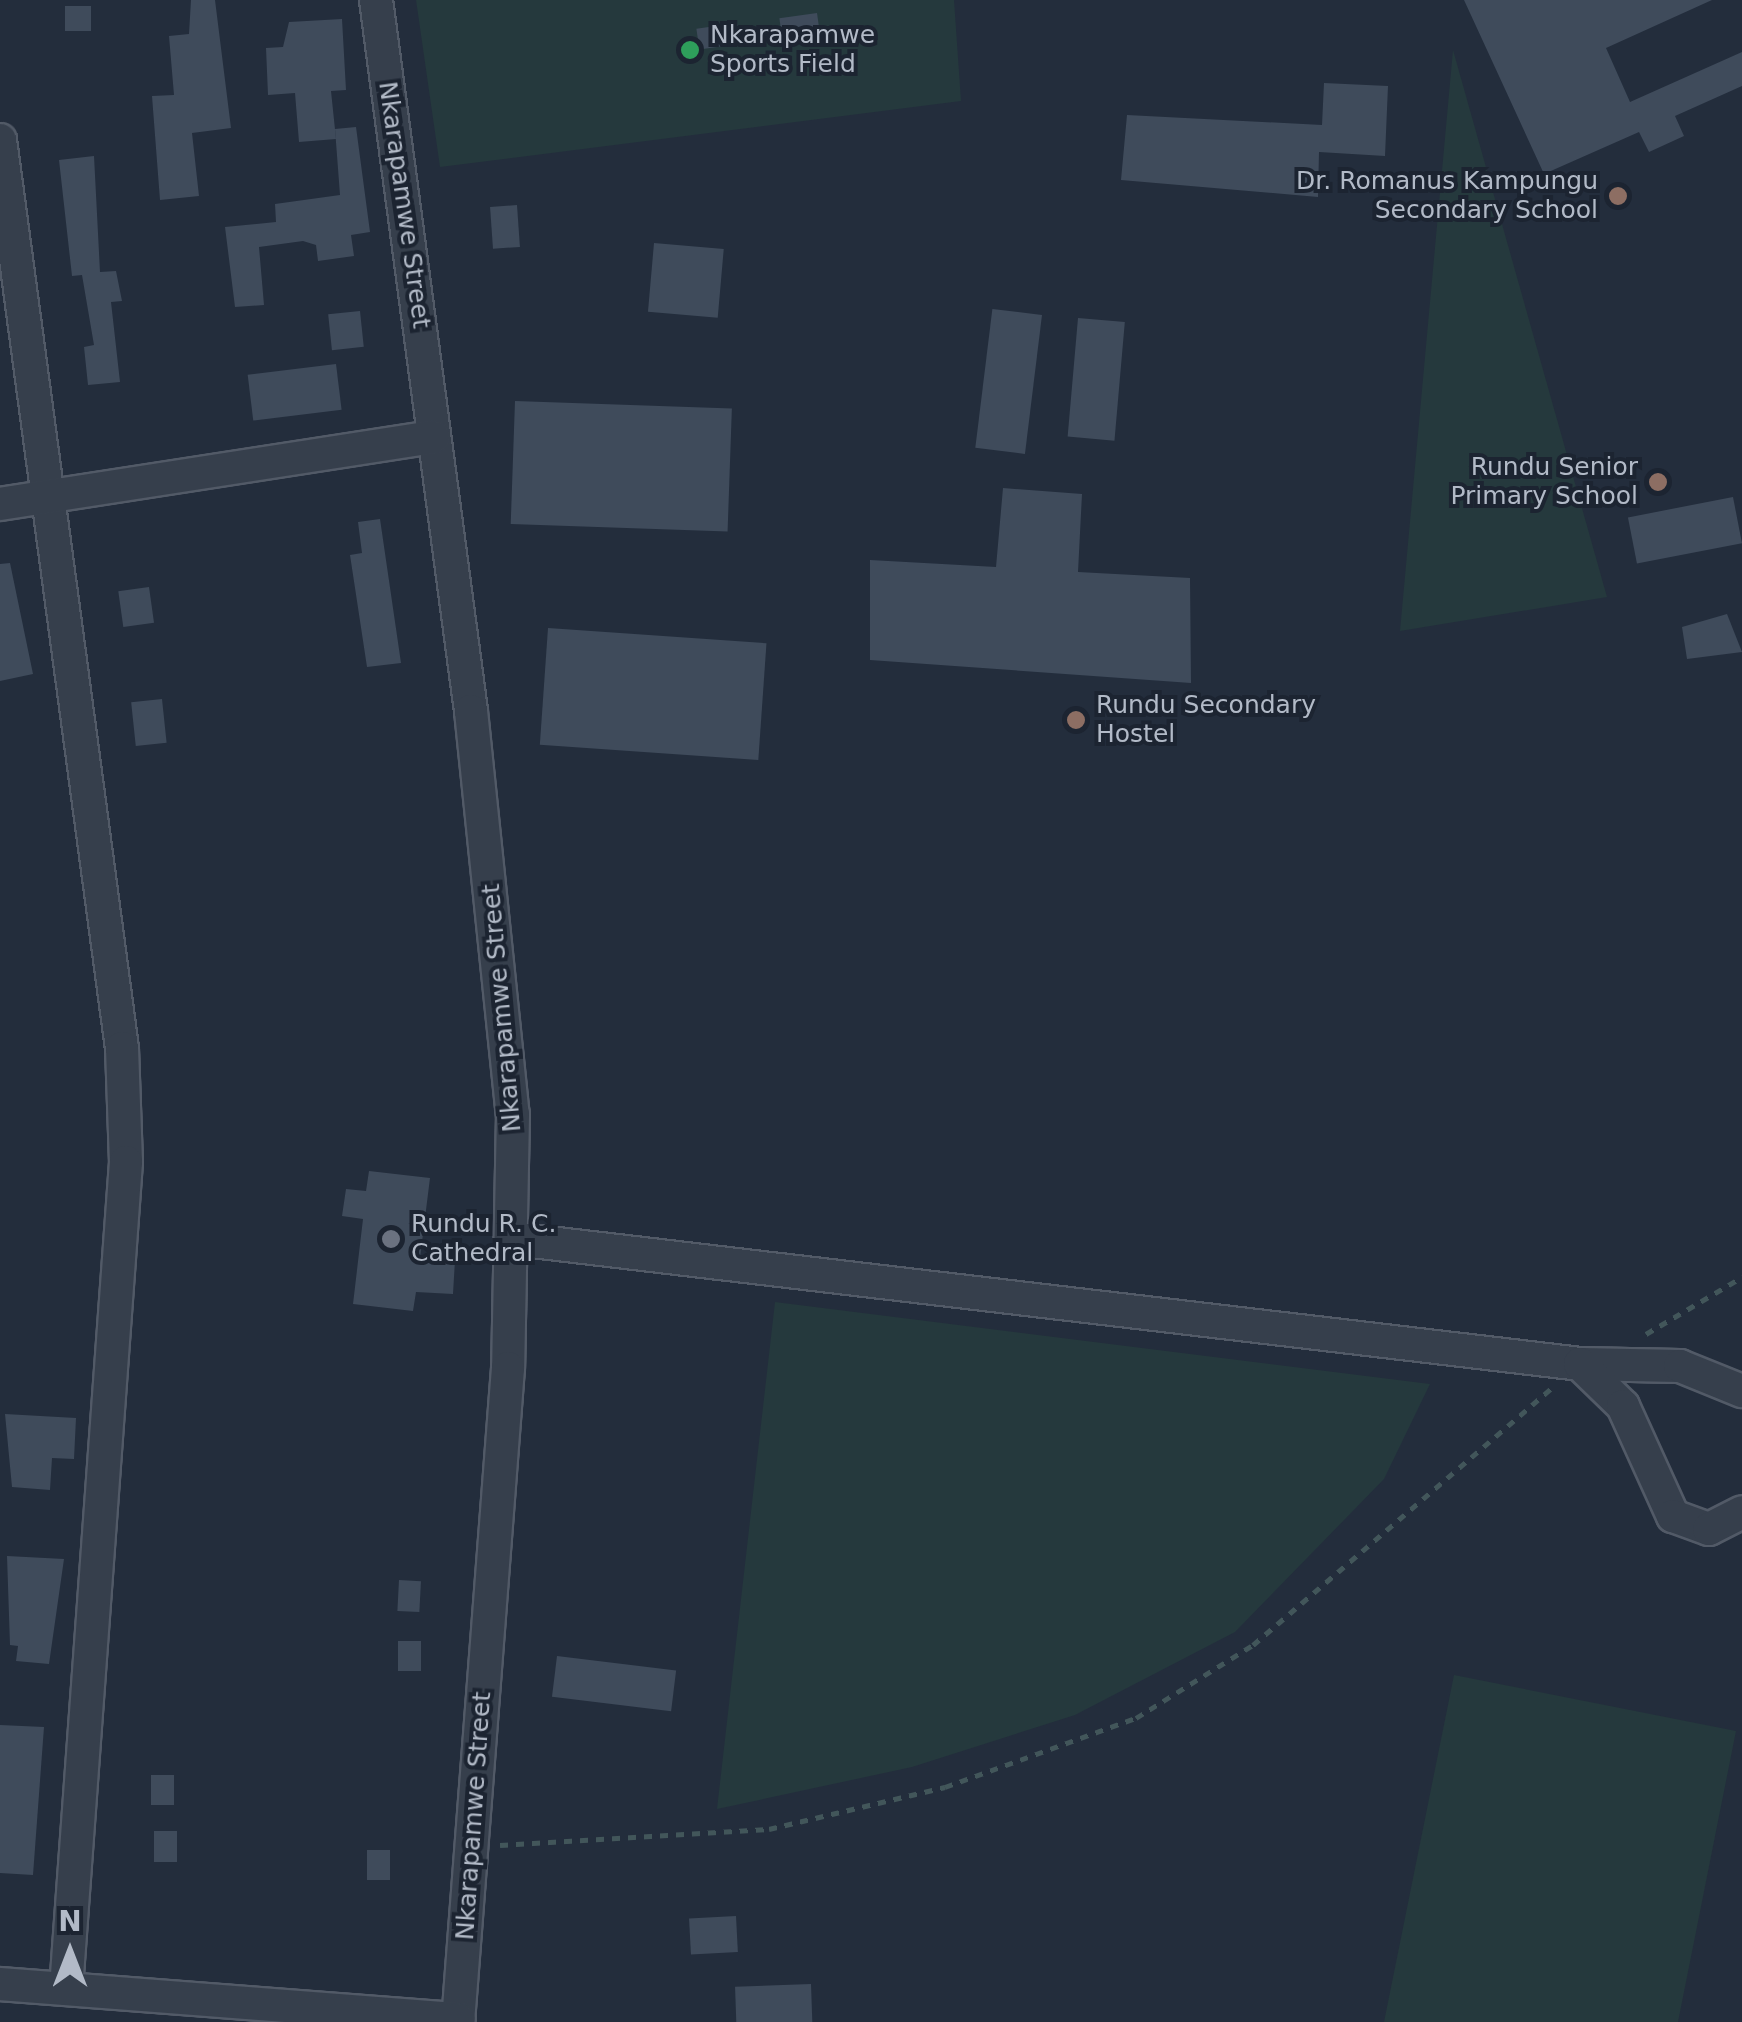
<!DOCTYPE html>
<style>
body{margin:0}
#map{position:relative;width:1742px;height:2022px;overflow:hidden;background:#232d3c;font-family:"DejaVu Sans",sans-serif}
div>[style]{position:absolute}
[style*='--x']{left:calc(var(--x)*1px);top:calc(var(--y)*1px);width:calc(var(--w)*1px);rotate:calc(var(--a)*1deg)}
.green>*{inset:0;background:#25393d}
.building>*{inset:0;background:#3f4b5b;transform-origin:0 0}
.path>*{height:5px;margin-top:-2.5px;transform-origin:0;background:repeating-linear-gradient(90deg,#42565a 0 8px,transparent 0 16px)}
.roads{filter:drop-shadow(2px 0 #525a67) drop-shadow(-2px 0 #525a67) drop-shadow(0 2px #525a67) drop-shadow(0 -2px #525a67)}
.minor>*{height:32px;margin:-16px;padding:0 16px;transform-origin:16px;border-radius:16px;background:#363f4c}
.dots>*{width:28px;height:28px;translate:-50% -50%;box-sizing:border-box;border:5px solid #1c2431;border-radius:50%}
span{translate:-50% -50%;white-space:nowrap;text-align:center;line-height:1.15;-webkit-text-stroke:8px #1c2431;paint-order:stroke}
.poi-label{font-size:25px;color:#b2bac7}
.left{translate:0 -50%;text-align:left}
.right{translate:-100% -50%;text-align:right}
.street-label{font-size:25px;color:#b2bac7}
.north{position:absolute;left:20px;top:1902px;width:100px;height:100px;-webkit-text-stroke:8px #1c2431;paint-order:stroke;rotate:0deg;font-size:28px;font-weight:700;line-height:40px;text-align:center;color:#b2bac7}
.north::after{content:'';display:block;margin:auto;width:35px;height:45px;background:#b2bac7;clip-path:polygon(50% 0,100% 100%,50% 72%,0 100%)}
</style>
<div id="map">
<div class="green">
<i style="clip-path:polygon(416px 0,954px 0,961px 101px,440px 167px)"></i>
<i style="clip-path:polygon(1453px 50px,1607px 597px,1400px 631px)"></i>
<i style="clip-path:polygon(775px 1302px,1430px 1384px,1384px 1479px,1235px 1632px,1075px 1715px,912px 1767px,717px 1809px)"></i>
<i style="clip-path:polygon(1454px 1675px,1736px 1731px,1678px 2022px,1384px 2022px)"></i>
</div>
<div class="building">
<i style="clip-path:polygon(191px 0,215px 0,231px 128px,192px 133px,199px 196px,160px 200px,152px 96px,174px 95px,169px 36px,189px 34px)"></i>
<i style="clip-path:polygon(1464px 0,1712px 0,1606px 48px,1630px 102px,1742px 52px,1742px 86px,1675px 116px,1684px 136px,1649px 152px,1639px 132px,1544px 174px)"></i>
<i style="left:65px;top:6px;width:26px;height:25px"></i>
<i style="left:817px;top:13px;width:21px;height:38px;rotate:82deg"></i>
<i style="clip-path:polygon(342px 19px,346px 90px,331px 91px,336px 139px,299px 142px,295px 93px,268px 95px,266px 48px,283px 47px,289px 22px)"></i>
<i style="left:737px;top:23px;width:21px;height:41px;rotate:82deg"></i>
<i style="clip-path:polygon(1324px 83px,1388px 86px,1385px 156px,1319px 152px,1318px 197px,1121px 180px,1127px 115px,1322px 125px)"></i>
<i style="clip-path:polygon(356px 127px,370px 232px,351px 235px,354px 256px,318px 261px,316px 245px,303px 241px,259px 247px,264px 305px,235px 307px,225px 227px,276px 222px,275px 204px,340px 195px,335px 129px)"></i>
<i style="clip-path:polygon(94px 156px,100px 272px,116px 271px,122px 301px,111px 302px,120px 382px,88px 385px,84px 347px,94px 345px,82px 275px,72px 276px,59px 160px)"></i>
<i style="left:517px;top:205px;width:42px;height:27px;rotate:86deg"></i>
<i style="left:654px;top:243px;width:70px;height:69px;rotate:5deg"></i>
<i style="left:360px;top:311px;width:36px;height:32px;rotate:84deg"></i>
<i style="left:1042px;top:315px;width:140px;height:50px;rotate:97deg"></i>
<i style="left:1078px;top:318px;width:47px;height:119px;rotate:5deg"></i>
<i style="left:336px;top:364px;width:46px;height:89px;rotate:83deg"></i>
<i style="left:515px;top:401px;width:217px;height:123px;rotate:2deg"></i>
<i style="clip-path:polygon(1003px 488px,1082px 494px,1078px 572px,1190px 578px,1191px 683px,870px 660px,870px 560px,996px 567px)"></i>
<i style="left:1733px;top:497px;width:47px;height:107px;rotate:79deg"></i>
<i style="clip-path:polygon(380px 519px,401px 663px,367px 667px,350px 555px,362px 553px,358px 522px)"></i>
<i style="clip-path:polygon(10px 563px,33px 674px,0 681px,0 564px)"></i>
<i style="left:149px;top:587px;width:36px;height:31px;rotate:82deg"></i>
<i style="clip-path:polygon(1727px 614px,1742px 652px,1687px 659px,1682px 627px)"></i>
<i style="left:548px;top:628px;width:219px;height:117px;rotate:4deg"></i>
<i style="left:162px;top:699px;width:44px;height:31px;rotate:84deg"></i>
<i style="clip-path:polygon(369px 1171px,430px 1178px,420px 1258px,455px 1260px,453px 1294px,416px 1292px,413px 1311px,353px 1304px,363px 1219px,342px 1216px,346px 1189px,366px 1191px)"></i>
<i style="clip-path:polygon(5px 1414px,76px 1418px,74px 1459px,52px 1458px,50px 1490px,12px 1487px)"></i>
<i style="clip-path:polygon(7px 1556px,64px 1559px,49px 1664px,16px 1661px,18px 1646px,10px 1645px)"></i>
<i style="left:399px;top:1580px;width:22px;height:31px;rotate:3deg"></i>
<i style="left:398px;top:1641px;width:23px;height:30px"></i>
<i style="left:557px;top:1656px;width:120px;height:41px;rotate:7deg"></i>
<i style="clip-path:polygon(0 1725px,44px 1727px,33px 1875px,0 1873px)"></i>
<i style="left:151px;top:1775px;width:23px;height:30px"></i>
<i style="left:154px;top:1831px;width:23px;height:31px"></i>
<i style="left:367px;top:1850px;width:23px;height:30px"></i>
<i style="left:736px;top:1916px;width:36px;height:47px;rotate:87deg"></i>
<i style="left:811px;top:1984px;width:38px;height:76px;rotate:88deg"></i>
</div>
<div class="path">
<i style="--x:1646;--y:1334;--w:112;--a:-30.7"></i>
<i style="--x:500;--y:1845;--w:269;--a:-3.4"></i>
<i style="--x:769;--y:1829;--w:181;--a:-13.4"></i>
<i style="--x:945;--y:1787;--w:203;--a:-19.9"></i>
<i style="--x:1136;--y:1718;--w:138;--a:-32"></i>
<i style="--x:1253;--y:1645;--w:393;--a:-40.7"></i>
</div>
<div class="roads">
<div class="minor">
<i style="--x:376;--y:0;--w:717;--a:82.39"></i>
<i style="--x:471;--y:711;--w:405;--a:84.1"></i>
<i style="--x:513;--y:1114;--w:254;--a:91.1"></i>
<i style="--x:508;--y:1368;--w:656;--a:94.37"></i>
<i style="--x:0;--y:140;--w:916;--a:82.35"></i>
<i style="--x:122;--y:1048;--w:114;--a:88"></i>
<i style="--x:126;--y:1162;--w:829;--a:94.15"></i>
<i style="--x:0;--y:504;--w:439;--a:-8.8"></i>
<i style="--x:515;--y:1239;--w:1072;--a:6.69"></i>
<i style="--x:1580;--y:1364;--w:100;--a:1.1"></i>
<i style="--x:1680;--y:1366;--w:67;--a:22"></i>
<i style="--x:1580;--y:1364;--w:60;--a:44.3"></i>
<i style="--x:1623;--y:1406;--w:121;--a:65.6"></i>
<i style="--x:1673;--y:1516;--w:38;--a:20"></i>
<i style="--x:1709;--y:1529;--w:37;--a:-27"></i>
<i style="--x:0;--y:1984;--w:460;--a:4.4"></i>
</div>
</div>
<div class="dots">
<i style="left:690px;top:50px;background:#2e9e5b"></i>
<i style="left:1618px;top:196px;background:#8d6e63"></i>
<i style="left:1658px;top:482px;background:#8d6e63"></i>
<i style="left:1076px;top:720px;background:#8d6e63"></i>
<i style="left:391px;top:1239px;background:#6b7280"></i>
</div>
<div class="poi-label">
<span class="left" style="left:710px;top:50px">Nkarapamwe<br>Sports Field</span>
<span class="right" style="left:1598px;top:196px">Dr. Romanus Kampungu<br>Secondary School</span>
<span class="right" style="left:1638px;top:482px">Rundu Senior<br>Primary School</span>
<span class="left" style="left:1096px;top:720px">Rundu Secondary<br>Hostel</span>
<span class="left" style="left:411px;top:1239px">Rundu R. C.<br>Cathedral</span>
</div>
<div class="street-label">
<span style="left:404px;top:205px;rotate:82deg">Nkarapamwe Street</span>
<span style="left:502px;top:1008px;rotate:-95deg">Nkarapamwe Street</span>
<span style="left:474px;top:1816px;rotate:-86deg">Nkarapamwe Street</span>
</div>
<div class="north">N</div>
</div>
